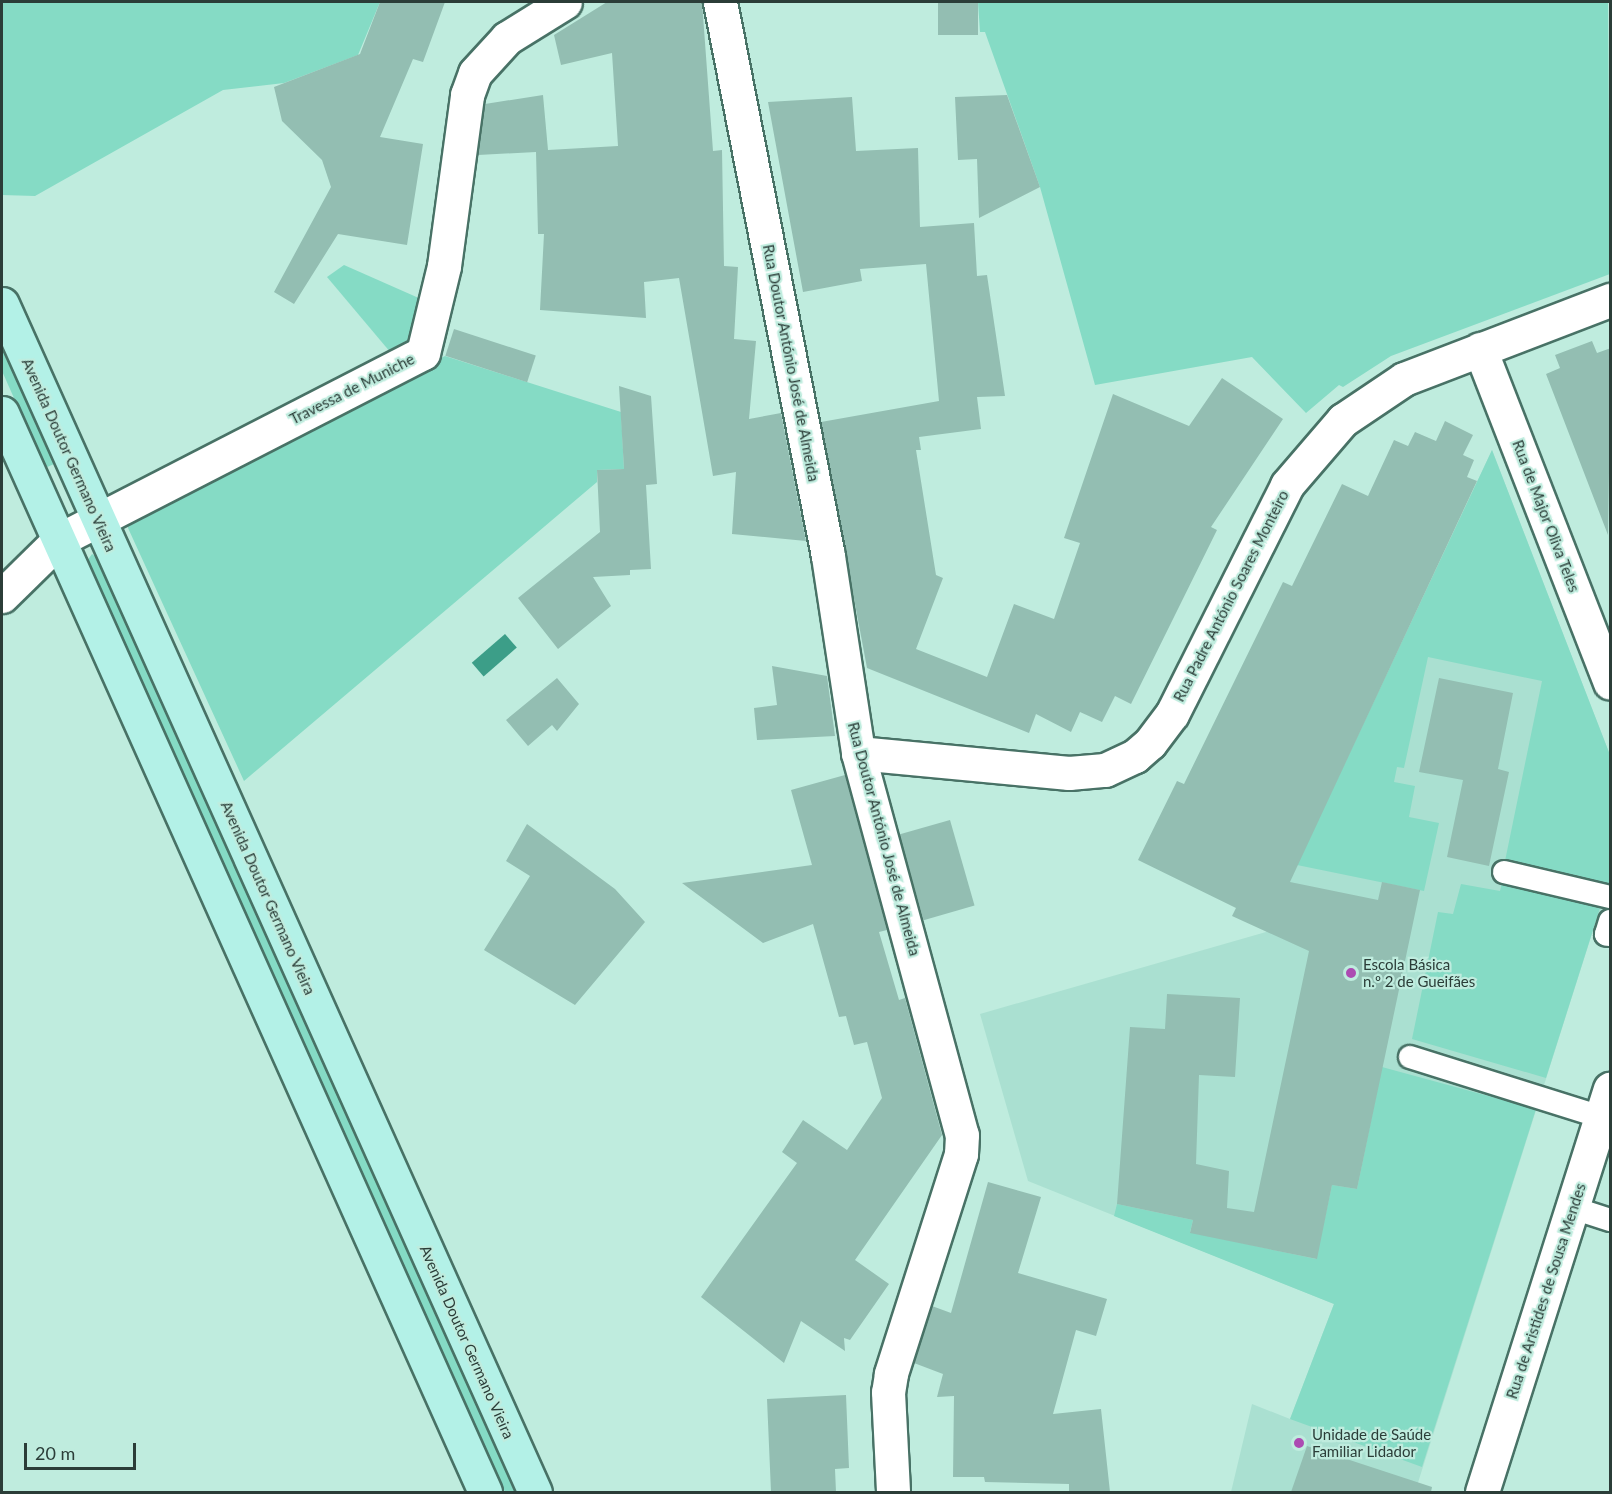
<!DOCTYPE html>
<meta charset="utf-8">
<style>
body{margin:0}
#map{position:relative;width:1612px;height:1494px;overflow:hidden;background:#bfecde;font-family:Lato,sans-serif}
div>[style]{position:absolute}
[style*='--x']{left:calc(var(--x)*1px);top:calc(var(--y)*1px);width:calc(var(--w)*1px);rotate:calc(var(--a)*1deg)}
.built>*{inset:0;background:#aae0d1}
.green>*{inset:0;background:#85dbc5}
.water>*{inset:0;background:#3c9e88;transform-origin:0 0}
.building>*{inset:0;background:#93beb2;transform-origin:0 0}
.roads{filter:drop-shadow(2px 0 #487266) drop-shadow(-2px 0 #487266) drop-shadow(0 2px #487266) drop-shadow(0 -2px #487266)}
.lane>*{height:22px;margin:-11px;padding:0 11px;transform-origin:11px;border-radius:11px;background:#fff}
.street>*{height:33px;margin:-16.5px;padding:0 16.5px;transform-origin:16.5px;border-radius:16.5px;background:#fff}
.secondary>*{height:33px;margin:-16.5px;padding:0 16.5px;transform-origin:16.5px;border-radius:16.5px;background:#b3f1e7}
.dots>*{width:16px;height:16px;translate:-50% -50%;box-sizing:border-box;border:3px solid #bfecde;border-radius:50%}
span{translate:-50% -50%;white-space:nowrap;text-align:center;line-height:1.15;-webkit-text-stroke:4.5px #bfecde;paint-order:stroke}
.street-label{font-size:15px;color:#2b3d38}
.poi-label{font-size:15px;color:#2b3d38}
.left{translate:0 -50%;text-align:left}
.frame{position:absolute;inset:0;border:3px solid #2b3d38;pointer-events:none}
.scale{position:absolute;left:24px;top:1443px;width:112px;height:27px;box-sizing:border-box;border:3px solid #2b3d38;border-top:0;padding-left:8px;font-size:18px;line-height:21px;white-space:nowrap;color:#2b3d38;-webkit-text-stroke:4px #bfecde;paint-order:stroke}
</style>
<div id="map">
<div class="built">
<i style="clip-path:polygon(1492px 450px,1610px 755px,1610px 922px,1597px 918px,1415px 1492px,1231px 1492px,1252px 1404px,1290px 1419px,1334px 1304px,1028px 1181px,980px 1014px,1266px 932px)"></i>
</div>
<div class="green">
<i style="clip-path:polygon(2px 2px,380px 2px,358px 55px,284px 83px,223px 90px,35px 196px,2px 195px)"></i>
<i style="clip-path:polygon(978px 2px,1608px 2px,1610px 274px,1391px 356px,1343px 387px,1339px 385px,1306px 413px,1252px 357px,1095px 385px,1040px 187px,985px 32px,980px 32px)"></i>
<i style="clip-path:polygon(344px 265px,421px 299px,413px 335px,404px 346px,391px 353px,327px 277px)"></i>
<i style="clip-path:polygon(2px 346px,54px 464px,45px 468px,2px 371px)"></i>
<i style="clip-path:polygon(445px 356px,621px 412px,624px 469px,597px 470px,597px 482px,244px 781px,128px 528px,128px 518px,149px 502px)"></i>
<i style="clip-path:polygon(1492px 450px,1610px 755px,1610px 884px,1505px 861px,1542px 681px,1428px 657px,1404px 768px,1397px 767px,1394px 782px,1415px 786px,1409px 817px,1439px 823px,1424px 891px,1297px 865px)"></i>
<i style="clip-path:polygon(92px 554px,96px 557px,515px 1492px,505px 1492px,87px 561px)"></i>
<i style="clip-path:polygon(1502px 883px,1600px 908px,1546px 1078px,1412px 1039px,1438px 912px,1453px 914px,1461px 884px,1500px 891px)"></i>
<i style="clip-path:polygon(1382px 1067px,1536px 1109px,1422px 1467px,1290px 1419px,1334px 1304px,1114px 1216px,1117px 1204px,1193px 1220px,1190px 1232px,1316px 1259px,1332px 1185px,1357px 1189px)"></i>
</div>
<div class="water">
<i style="left:505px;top:634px;width:18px;height:44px;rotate:49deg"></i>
</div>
<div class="building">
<i style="clip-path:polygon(380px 2px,445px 2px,423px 62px,413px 59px,380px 137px,423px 144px,407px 245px,338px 234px,294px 304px,274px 292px,331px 187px,322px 160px,282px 121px,274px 87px,360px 54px)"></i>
<i style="clip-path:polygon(607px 2px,702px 2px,713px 151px,722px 150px,724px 266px,738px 267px,734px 339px,756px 341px,749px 419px,781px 413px,806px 541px,732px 534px,736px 472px,713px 476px,679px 278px,644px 282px,646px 318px,540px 310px,544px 234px,538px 234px,536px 152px,478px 155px,485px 104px,543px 95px,548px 150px,618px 146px,612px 53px,561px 65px,554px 35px)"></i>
<i style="left:938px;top:2px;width:40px;height:33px"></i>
<i style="clip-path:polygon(1007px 95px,1040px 187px,979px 218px,977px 159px,958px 160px,955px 97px)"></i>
<i style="clip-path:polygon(852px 97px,856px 151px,918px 148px,920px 227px,974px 223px,977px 276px,987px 275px,1005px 396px,977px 397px,981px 429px,919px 437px,921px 450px,916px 450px,936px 575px,943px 578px,916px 649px,987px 677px,1014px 604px,1054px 619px,1080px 543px,1064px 538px,1113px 394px,1189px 426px,1222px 378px,1283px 419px,1211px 527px,1217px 530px,1131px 704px,1115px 696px,1102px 722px,1080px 712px,1071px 732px,1036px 714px,1029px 733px,867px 668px,821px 422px,939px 401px,926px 264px,860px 269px,862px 281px,803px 292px,768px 102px)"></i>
<i style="left:454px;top:329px;width:86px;height:28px;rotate:18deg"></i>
<i style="clip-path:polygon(1592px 341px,1597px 353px,1611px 348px,1608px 535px,1546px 374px,1560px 368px,1555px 355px)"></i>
<i style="clip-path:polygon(619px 386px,651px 396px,657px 484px,646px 485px,651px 569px,630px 570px,630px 575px,593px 577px,611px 606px,558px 649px,518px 598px,600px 532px,597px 470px,624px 469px)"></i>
<i style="clip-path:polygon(1445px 421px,1473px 435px,1463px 455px,1474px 460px,1467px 477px,1477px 481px,1290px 882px,1378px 900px,1382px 882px,1420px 890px,1357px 1189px,1332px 1185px,1317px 1259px,1190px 1233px,1193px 1220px,1117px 1204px,1130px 1027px,1165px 1029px,1167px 994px,1240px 998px,1235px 1077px,1199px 1075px,1196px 1164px,1229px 1171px,1227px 1208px,1254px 1212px,1309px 951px,1232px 916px,1236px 908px,1138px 860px,1177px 781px,1184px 784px,1283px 582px,1292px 586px,1342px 484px,1368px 496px,1394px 440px,1408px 446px,1415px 432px,1436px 441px)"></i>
<i style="clip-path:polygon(772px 666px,827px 676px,835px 736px,757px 740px,754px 708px,777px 705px)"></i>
<i style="clip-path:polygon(557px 678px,579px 704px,557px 731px,552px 725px,528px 746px,506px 720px)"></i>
<i style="clip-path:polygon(1439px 678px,1513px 693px,1498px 769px,1509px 772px,1489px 866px,1447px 857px,1463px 780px,1419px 772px)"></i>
<i style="clip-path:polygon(845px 775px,887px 930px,879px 932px,899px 1000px,905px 998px,942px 1135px,855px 1260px,889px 1284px,850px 1340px,844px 1338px,845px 1351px,801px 1321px,784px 1363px,701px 1297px,797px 1163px,782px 1152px,803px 1120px,847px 1150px,882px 1098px,867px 1042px,854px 1045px,846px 1016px,839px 1017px,813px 924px,763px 943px,682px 883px,812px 865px,791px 790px)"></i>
<i style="left:950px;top:820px;width:89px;height:53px;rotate:74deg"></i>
<i style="clip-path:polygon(527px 824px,615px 889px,645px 922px,575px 1005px,484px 950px,530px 876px,506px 861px)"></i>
<i style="clip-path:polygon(988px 1182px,1041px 1197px,1018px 1273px,1107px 1299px,1096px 1336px,1076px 1330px,1053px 1414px,1101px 1409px,1110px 1492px,1069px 1492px,1069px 1484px,985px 1482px,984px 1477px,953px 1477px,954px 1396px,937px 1397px,943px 1374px,914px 1363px,932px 1306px,951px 1313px)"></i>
<i style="clip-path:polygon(846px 1395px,849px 1468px,835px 1469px,836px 1492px,771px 1492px,767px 1399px)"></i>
<i style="clip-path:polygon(1307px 1446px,1432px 1487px,1431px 1492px,1291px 1492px)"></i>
</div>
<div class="roads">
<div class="lane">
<i style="--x:1504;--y:872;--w:109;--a:13.3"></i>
<i style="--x:1610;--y:921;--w:14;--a:107"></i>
<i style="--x:1606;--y:934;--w:4;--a:14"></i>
<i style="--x:1410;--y:1057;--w:201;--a:17.4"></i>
<i style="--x:1573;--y:1208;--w:39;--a:18"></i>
</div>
<div class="street">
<i style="--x:720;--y:2;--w:564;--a:78.97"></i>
<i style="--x:828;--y:556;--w:199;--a:81.3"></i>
<i style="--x:858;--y:753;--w:396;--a:74.8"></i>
<i style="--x:962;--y:1135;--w:19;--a:93"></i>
<i style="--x:961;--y:1154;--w:231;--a:107.7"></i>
<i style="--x:891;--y:1374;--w:18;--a:99"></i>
<i style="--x:888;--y:1392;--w:100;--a:87.1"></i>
<i style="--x:1480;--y:349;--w:358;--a:68.7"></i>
<i style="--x:2;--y:596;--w:80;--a:-44.5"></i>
<i style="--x:59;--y:540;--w:409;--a:-27.2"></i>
<i style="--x:423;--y:353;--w:89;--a:-76.4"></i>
<i style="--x:444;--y:266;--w:173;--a:-82.3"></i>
<i style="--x:467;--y:95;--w:23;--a:-70"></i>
<i style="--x:475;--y:73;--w:47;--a:-47.6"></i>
<i style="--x:507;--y:38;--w:68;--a:-31.8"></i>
<i style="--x:858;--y:753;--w:212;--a:5.4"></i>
<i style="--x:1069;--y:773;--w:36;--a:-5"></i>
<i style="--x:1105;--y:770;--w:33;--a:-25"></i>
<i style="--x:1135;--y:756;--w:20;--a:-41"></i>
<i style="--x:1150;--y:743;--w:36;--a:-53"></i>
<i style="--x:1172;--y:714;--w:256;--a:-63.3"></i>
<i style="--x:1287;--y:485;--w:86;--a:-49.3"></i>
<i style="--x:1343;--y:420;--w:73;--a:-33.9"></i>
<i style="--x:1404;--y:379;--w:221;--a:-21"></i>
<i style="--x:1482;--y:1492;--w:423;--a:-72.4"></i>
</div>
<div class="secondary">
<i style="--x:2;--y:304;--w:1302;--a:65.84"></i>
<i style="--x:2;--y:413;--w:1182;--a:65.88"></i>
</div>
</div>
<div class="dots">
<i style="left:1351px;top:973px;background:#ac4bb2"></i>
<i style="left:1299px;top:1443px;background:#ac4bb2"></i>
</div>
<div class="street-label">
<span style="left:791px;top:363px;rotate:79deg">Rua Doutor António José de Almeida</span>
<span style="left:352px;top:389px;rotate:-27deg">Travessa de Muniche</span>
<span style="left:69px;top:455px;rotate:66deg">Avenida Doutor Germano Vieira</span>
<span style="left:1546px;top:516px;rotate:69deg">Rua de Major Oliva Teles</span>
<span style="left:1231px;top:596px;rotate:-63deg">Rua Padre António Soares Monteiro</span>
<span style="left:884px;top:839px;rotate:75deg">Rua Doutor António José de Almeida</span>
<span style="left:268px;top:898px;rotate:66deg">Avenida Doutor Germano Vieira</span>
<span style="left:1546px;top:1291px;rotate:-72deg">Rua de Aristides de Sousa Mendes</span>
<span style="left:467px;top:1342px;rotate:66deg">Avenida Doutor Germano Vieira</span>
</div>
<div class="poi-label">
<span class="left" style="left:1363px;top:973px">Escola Básica<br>n.º 2 de Gueifães</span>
<span class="left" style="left:1312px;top:1443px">Unidade de Saúde<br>Familiar Lidador</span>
</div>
<div class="frame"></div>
<div class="scale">20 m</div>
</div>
